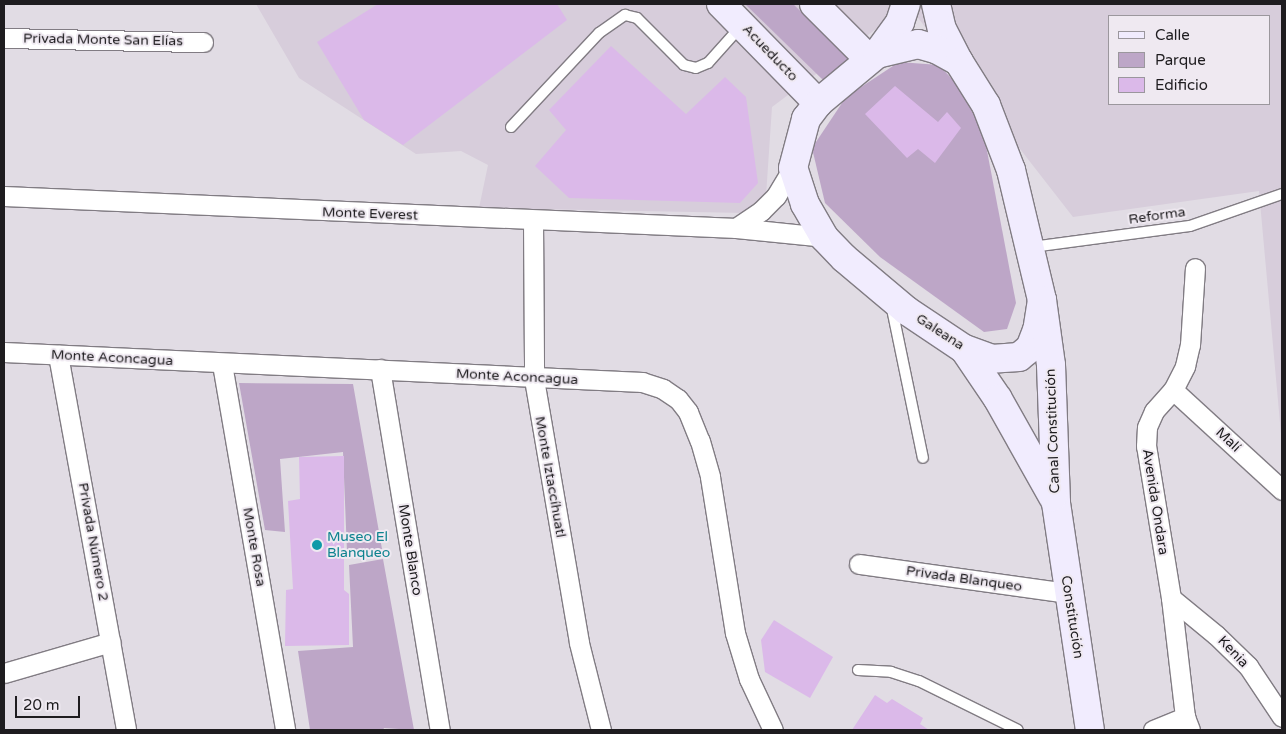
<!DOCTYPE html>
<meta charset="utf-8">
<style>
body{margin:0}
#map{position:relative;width:1286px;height:734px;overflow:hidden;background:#e1dce4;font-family:"Varela Round",sans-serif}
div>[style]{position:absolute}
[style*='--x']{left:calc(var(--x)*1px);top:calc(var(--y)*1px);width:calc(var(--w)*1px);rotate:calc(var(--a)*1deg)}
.built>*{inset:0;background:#d7cddb}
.green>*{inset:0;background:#bda6c7}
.building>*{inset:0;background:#dbb9e9}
.roads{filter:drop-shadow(1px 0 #817c83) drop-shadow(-1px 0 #817c83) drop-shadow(0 1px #817c83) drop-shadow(0 -1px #817c83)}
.lane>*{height:10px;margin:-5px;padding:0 5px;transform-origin:5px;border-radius:5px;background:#fff}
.street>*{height:19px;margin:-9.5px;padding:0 9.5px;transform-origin:9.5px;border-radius:9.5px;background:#fff}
.secondary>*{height:28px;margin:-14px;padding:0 14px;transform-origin:14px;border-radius:14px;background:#f1ecfe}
.dots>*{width:14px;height:14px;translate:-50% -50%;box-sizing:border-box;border:2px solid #efe9f1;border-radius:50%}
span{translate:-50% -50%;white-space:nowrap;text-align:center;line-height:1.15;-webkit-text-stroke:4px #efe9f1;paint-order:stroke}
.street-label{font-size:14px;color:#1e1c1f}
.culture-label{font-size:14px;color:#0d838f}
.left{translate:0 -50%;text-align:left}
.frame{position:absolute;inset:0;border:5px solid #1e1c1f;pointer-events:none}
.legend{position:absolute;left:1108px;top:15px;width:162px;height:90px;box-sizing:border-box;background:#efe9f1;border:1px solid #9b979d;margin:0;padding:6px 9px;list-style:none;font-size:15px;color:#1e1c1f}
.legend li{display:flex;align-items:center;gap:10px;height:25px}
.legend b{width:25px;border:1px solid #9b979d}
.scale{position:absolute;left:15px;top:696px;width:65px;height:22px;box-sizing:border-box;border:2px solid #1e1c1f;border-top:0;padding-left:6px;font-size:15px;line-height:18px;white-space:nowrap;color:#1e1c1f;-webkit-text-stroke:4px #efe9f1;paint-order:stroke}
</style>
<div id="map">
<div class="built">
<i style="clip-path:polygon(evenodd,256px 4px,1282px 4px,1282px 445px,1259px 191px,1073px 217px,908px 5px,772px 107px,766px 196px,746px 213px,479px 208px,488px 165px,461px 151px,416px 154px,299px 78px,256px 4px,1110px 16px,1270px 16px,1270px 104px,1110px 104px,1110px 16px)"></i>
</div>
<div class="green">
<i style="clip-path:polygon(745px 4px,793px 4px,849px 58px,823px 80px)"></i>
<i style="clip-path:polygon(899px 62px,939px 65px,965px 93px,984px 135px,1016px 303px,1007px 329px,984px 332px,880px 257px,825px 203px,812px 148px,846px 97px)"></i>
<i style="clip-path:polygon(239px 383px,353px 384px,382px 549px,347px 552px,343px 452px,280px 459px,285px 532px,265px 530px)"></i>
<i style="clip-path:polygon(383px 559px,414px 730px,384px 728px,383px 730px,310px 730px,298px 651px,353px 647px,349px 565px)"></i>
</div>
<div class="building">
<i style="clip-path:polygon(378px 4px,557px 4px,567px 20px,403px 145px,364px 120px,317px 42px)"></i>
<i style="clip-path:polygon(611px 46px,686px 114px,725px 77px,746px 97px,758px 183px,740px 203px,569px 198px,535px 166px,566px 130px,549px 110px)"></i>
<i style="clip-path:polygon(895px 86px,938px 122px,947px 112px,961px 128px,935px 163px,918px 149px,907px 158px,865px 114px)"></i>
<i style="clip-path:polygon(344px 456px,344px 590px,349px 594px,349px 645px,285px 646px,286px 590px,293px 589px,288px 501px,300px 499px,299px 457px)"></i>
<i style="clip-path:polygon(774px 620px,833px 657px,810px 698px,765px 672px,761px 640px)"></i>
<i style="clip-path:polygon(875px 695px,887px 703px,892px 699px,923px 718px,920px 724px,929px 730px,852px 730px)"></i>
</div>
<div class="roads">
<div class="lane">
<i style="--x:511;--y:127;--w:129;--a:-46.9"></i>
<i style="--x:599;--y:33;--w:32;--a:-35"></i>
<i style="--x:625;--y:15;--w:12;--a:14"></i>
<i style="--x:637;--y:18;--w:66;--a:45"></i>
<i style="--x:684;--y:65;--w:12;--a:14"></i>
<i style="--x:696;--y:68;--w:13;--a:-23"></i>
<i style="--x:708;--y:63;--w:51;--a:-48.2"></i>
<i style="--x:1032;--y:247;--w:159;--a:-7.6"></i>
<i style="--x:1190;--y:226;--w:97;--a:-19.2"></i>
<i style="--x:891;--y:304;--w:157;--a:78.3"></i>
<i style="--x:858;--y:670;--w:33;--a:3"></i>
<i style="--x:891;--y:672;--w:29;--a:18"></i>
<i style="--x:919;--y:681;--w:110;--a:26.3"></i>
</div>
<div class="street">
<i style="--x:4;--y:38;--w:199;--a:1.2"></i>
<i style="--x:4;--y:196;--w:733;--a:2.5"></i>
<i style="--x:736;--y:228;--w:88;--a:5.8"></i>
<i style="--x:533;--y:220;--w:159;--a:89.6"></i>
<i style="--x:534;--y:379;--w:268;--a:80.3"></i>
<i style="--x:579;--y:643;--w:90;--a:75.8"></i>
<i style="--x:736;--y:228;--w:30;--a:-34"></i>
<i style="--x:761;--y:211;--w:21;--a:-45"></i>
<i style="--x:776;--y:196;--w:33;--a:-59"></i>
<i style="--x:4;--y:352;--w:639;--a:2.69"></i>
<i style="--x:642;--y:382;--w:22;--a:18"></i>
<i style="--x:663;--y:389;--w:18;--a:34"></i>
<i style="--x:678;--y:399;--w:16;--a:52"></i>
<i style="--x:688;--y:412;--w:31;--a:68"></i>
<i style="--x:700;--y:441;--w:37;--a:74"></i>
<i style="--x:710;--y:477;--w:158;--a:80.9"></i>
<i style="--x:735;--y:633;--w:48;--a:73.1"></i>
<i style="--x:749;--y:679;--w:56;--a:64.8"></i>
<i style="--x:58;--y:355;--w:381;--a:79.7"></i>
<i style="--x:222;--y:364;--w:371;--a:80.2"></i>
<i style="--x:380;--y:369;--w:366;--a:80.6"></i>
<i style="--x:1173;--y:390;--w:148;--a:42.5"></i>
<i style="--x:859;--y:564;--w:211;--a:7.9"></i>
<i style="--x:1171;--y:598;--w:58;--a:39.4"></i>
<i style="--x:1216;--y:635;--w:45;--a:44.1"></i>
<i style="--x:1248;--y:666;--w:61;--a:56.3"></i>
<i style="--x:4;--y:673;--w:111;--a:-16.2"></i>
<i style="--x:1153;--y:730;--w:35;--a:-22"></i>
<i style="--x:1190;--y:730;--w:14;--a:-111"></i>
<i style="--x:1185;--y:717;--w:120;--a:-96.7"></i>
<i style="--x:1171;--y:598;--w:154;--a:-99.3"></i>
<i style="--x:1146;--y:446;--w:19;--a:-87"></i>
<i style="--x:1147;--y:427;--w:17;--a:-66"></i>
<i style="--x:1154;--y:411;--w:28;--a:-48"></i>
<i style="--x:1173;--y:390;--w:27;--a:-63"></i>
<i style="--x:1185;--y:366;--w:22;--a:-77"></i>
<i style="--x:1190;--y:345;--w:77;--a:-86.3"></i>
</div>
<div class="secondary">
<i style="--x:721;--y:4;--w:139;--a:45.6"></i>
<i style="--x:814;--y:4;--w:78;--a:45"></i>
<i style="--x:936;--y:4;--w:26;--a:77"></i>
<i style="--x:942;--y:29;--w:37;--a:63"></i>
<i style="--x:877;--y:54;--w:39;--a:-54"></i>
<i style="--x:900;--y:22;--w:19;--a:-72"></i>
<i style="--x:1042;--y:300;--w:30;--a:99"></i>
<i style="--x:1037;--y:330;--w:19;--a:111"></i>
<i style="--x:1030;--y:348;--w:14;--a:141"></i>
<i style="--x:1019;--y:357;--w:27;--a:176"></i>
<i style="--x:992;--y:359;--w:30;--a:-160"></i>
<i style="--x:964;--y:349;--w:69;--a:-146.3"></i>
<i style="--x:907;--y:311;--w:82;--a:-139.9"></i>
<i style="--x:844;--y:258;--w:29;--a:-134"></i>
<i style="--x:824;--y:237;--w:38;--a:-120"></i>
<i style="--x:805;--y:204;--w:38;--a:-108"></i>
<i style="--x:793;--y:168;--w:51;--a:-75.1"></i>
<i style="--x:806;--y:119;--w:20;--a:-53"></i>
<i style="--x:818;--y:103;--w:77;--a:-39.7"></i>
<i style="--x:877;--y:54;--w:42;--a:-13.7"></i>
<i style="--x:918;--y:44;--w:19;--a:16"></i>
<i style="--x:936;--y:49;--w:26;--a:29"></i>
<i style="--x:959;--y:62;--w:51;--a:57.9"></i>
<i style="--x:986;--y:105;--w:70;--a:69"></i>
<i style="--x:1011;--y:170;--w:134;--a:76.6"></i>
<i style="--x:1042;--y:300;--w:66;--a:82.1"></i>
<i style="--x:1051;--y:365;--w:138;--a:87.9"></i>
<i style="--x:1056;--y:503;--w:230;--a:81.5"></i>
<i style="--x:964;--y:349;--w:60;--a:55.8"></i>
<i style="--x:998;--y:399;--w:112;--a:60.7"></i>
</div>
</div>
<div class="dots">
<i style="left:317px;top:545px;background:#0f9aa8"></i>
</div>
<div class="street-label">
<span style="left:103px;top:40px;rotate:1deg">Privada Monte San Elías</span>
<span style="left:770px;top:53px;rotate:46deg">Acueducto</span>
<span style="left:370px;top:214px;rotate:2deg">Monte Everest</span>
<span style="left:1157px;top:216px;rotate:-8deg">Reforma</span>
<span style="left:940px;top:332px;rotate:33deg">Galeana</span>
<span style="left:112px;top:358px;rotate:3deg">Monte Aconcagua</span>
<span style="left:517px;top:377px;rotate:3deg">Monte Aconcagua</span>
<span style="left:1053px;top:431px;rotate:-92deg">Canal Constitución</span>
<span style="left:1228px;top:440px;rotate:43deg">Malí</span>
<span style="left:550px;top:477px;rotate:80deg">Monte Iztaccíhuatl</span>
<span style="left:1155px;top:502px;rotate:81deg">Avenida Ondara</span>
<span style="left:93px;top:542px;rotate:80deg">Privada Número 2</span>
<span style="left:254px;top:547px;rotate:80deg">Monte Rosa</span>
<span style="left:410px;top:550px;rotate:81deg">Monte Blanco</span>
<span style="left:964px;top:579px;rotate:8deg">Privada Blanqueo</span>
<span style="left:1072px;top:617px;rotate:81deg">Constitución</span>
<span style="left:1233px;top:652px;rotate:46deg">Kenia</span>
</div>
<div class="culture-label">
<span class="left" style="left:327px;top:545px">Museo El<br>Blanqueo</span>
</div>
<div class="frame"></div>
<ul class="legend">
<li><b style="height:6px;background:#f1ecfe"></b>Calle</li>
<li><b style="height:14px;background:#bda6c7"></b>Parque</li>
<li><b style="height:14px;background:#dbb9e9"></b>Edificio</li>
</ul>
<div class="scale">20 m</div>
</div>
